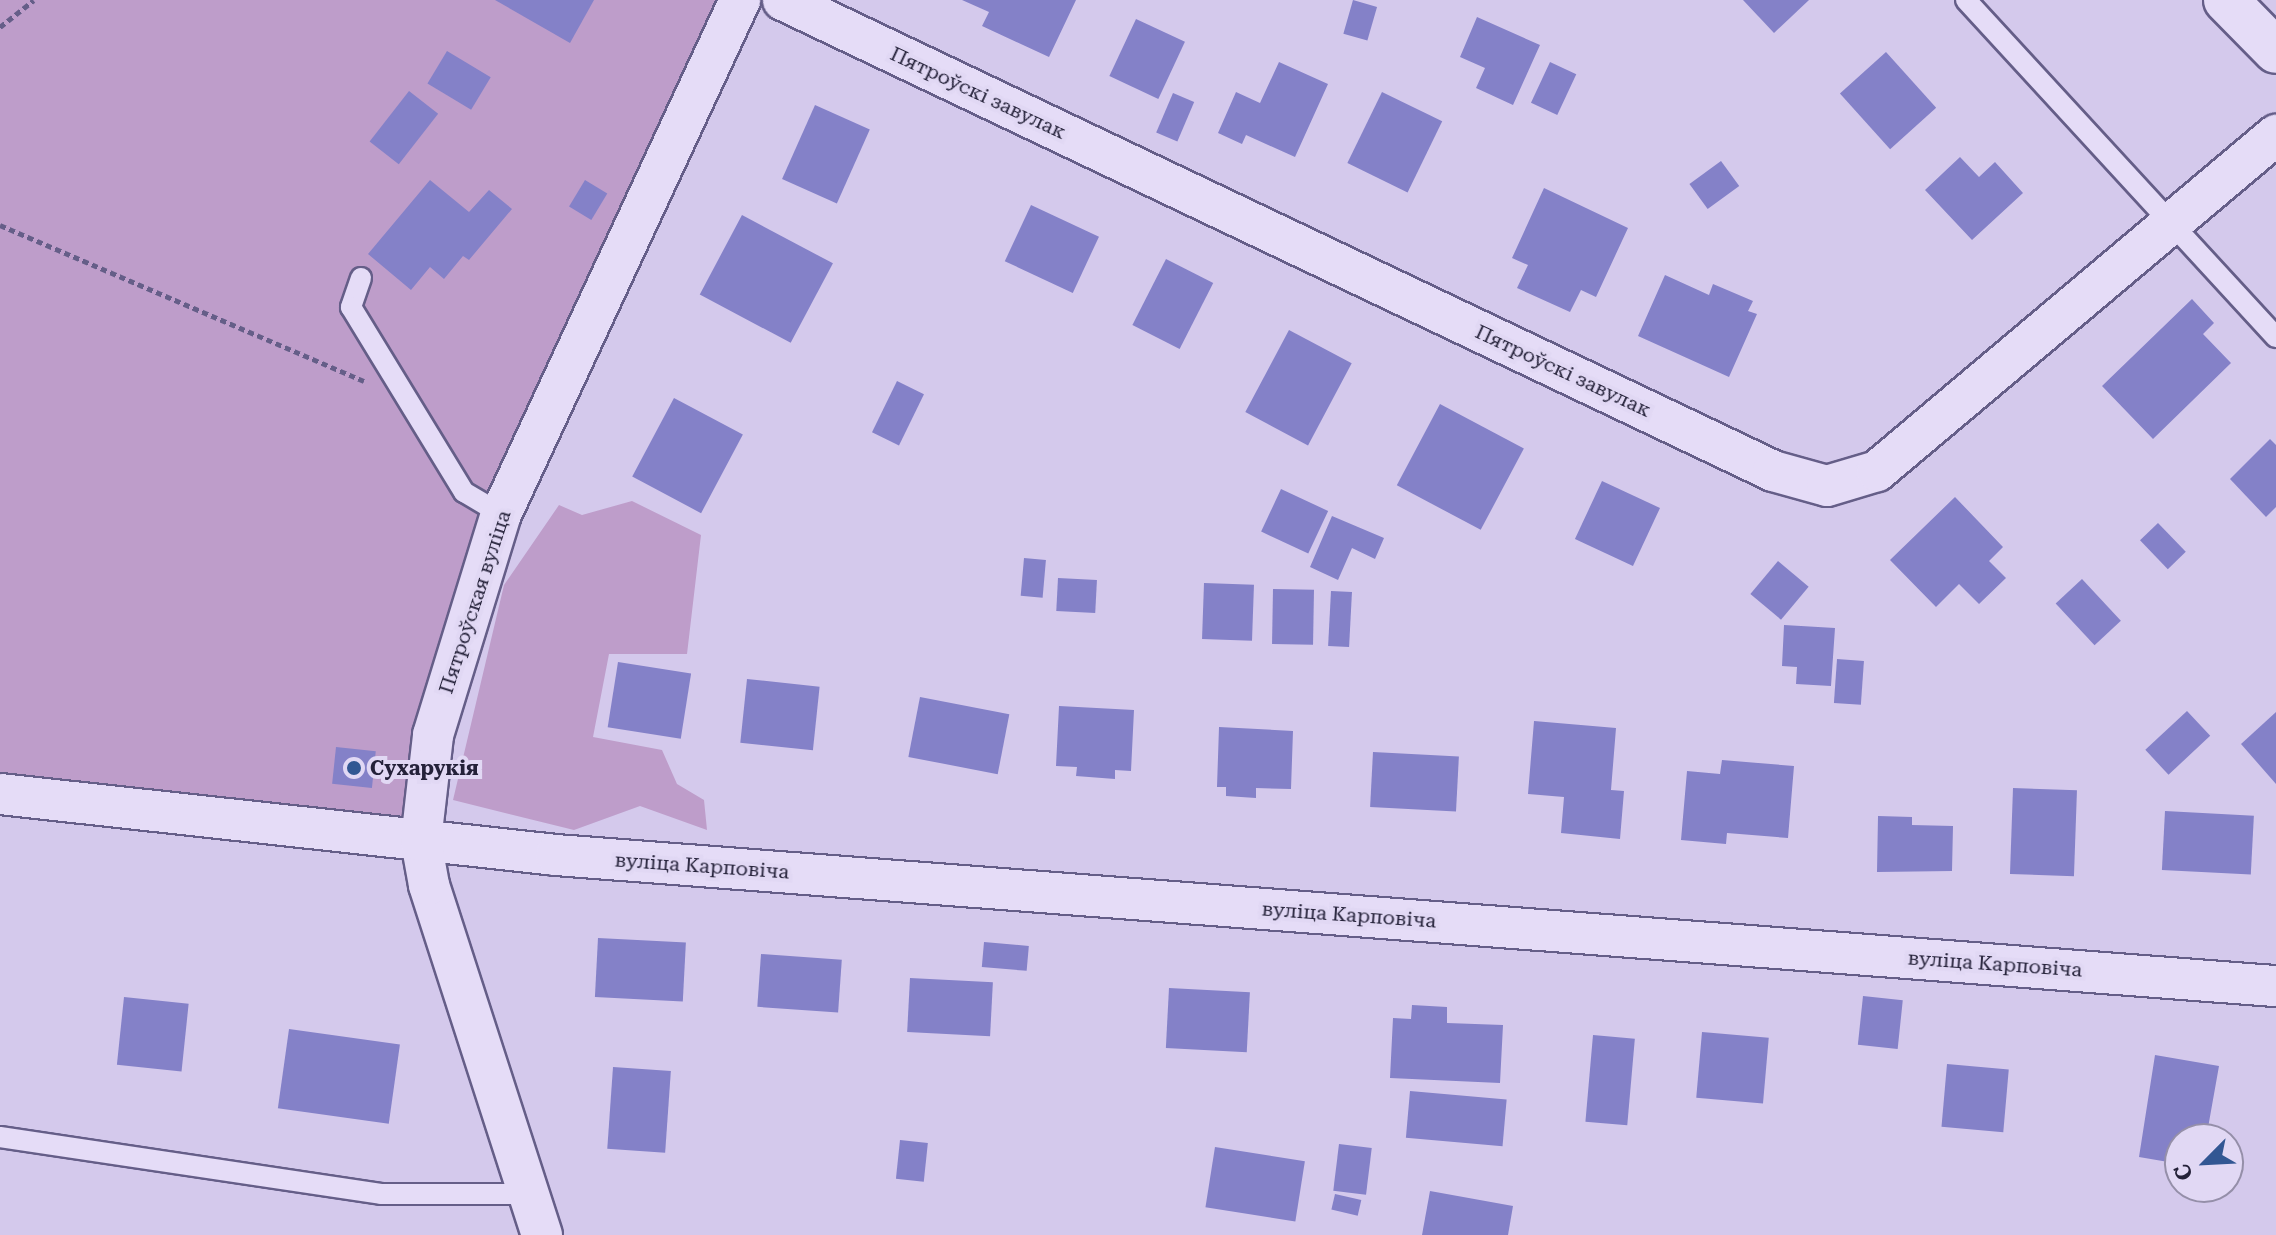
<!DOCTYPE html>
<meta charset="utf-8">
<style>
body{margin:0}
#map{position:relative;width:2276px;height:1235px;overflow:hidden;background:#d4c9ec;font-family:"Roboto Serif",serif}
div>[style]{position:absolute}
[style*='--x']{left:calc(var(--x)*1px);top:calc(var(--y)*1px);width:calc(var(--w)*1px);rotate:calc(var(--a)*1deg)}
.green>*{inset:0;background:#be9dca}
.building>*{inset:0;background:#8481c8;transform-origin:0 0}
.path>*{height:5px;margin-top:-2.5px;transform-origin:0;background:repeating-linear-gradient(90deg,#655e88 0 6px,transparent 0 10px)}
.roads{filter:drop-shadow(2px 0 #655e88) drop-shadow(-2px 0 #655e88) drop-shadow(0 2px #655e88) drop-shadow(0 -2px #655e88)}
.lane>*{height:20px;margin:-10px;padding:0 10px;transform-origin:10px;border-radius:10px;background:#e5dcf7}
.street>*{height:40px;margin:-20px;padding:0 20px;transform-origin:20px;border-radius:20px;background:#e5dcf7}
.secondary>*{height:44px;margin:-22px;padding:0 22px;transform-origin:22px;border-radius:22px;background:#e5dcf7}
.dots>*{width:22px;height:22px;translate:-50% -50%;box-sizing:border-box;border:4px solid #e1d8f4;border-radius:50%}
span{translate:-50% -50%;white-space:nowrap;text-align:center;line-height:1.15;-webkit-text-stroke:8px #e1d8f4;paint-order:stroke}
.street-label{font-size:20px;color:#242139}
.poi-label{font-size:20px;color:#242139;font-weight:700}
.left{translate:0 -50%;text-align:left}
.north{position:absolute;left:2164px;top:1123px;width:80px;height:80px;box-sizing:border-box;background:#e1d8f4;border:2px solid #958fa9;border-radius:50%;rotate:246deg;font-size:22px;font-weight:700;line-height:32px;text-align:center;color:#242139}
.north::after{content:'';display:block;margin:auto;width:28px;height:36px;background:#325793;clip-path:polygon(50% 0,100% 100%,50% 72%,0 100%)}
</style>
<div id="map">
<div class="green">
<i style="clip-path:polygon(0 0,740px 0,501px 514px,421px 841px,0 794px)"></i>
<i style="clip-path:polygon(632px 501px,701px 535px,687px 654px,609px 654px,593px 737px,662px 750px,677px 784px,704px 800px,707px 830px,640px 806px,574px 830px,453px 800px,504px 585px,559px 505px,582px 515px)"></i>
</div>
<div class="building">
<i style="clip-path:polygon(495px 0,594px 0,570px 43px)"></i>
<i style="clip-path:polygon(962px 0,1076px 0,1049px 57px,982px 26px,989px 12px)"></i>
<i style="left:1353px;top:0;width:25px;height:35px;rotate:16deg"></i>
<i style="clip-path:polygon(1743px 0,1809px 0,1774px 33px)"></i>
<i style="clip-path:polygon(1477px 17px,1540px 45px,1513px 105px,1476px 88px,1485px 68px,1460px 57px)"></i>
<i style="left:1136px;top:19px;width:54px;height:63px;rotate:25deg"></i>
<i style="left:447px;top:51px;width:51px;height:38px;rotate:31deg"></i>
<i style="left:1886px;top:52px;width:75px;height:62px;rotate:48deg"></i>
<i style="clip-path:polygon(1279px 62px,1328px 84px,1295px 157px,1246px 135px,1242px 144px,1218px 133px,1236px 92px,1260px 103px)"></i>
<i style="left:1550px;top:62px;width:29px;height:45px;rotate:25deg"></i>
<i style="left:409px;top:91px;width:37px;height:64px;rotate:38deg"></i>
<i style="left:1382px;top:92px;width:67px;height:79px;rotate:26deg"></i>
<i style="left:1173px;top:93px;width:23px;height:43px;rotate:23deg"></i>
<i style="left:815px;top:105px;width:60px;height:81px;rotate:24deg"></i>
<i style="clip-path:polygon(1960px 157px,1979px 177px,1995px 162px,2023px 193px,1972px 240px,1925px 190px)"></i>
<i style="left:1721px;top:161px;width:31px;height:39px;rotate:54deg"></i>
<i style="clip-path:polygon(430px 180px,469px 212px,489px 190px,512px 209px,469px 260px,463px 256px,444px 279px,430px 267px,411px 290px,368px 254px)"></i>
<i style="left:585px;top:180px;width:26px;height:31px;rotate:31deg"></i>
<i style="clip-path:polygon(1544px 188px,1628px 228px,1596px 297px,1581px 290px,1570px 312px,1517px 288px,1528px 265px,1512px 258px)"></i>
<i style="left:1031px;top:205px;width:75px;height:62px;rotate:25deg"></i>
<i style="left:742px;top:215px;width:103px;height:90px;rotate:28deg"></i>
<i style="left:1166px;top:259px;width:53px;height:74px;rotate:27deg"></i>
<i style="clip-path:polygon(1665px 275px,1709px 295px,1713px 284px,1753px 301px,1748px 311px,1757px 314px,1729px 377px,1638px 336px)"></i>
<i style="clip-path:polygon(2192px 299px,2214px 323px,2203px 334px,2231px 363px,2153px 439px,2102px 386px)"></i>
<i style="left:1289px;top:330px;width:71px;height:93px;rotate:28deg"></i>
<i style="left:897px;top:381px;width:30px;height:57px;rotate:26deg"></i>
<i style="left:674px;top:398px;width:78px;height:89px;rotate:28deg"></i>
<i style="left:1440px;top:404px;width:95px;height:92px;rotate:28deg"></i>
<i style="clip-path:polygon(2270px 439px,2276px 445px,2276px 507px,2266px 517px,2230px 479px)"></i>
<i style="left:1602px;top:481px;width:64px;height:64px;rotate:25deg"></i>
<i style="left:1281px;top:489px;width:52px;height:47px;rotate:25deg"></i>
<i style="clip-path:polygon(1955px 497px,2003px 547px,1989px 561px,2006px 578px,1979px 604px,1959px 584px,1936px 607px,1890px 560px)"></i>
<i style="clip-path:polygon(1332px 516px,1384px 538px,1375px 559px,1352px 548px,1338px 580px,1310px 567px)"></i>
<i style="left:2158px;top:523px;width:40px;height:25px;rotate:46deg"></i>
<i style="left:1024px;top:558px;width:22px;height:38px;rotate:5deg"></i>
<i style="left:1778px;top:561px;width:40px;height:43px;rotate:40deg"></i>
<i style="left:1058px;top:578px;width:39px;height:33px;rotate:3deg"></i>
<i style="left:2082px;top:579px;width:57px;height:36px;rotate:47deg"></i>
<i style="left:1204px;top:583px;width:50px;height:56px;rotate:2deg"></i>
<i style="left:1273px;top:589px;width:41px;height:55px;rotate:1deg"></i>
<i style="left:1331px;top:591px;width:21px;height:55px;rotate:3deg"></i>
<i style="clip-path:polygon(1784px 625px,1835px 628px,1831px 686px,1796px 684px,1797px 667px,1782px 666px)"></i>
<i style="left:1837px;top:659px;width:27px;height:44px;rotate:4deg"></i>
<i style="left:618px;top:662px;width:74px;height:66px;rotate:9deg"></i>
<i style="left:747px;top:679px;width:73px;height:64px;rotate:6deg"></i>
<i style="left:920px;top:697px;width:91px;height:61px;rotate:11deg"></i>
<i style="clip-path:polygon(1059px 706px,1134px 710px,1131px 771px,1115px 770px,1115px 779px,1076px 776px,1077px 767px,1056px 766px)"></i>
<i style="left:2187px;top:711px;width:34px;height:57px;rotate:47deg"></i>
<i style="clip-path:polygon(2276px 712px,2276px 784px,2241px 744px)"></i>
<i style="clip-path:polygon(1534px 721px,1616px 728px,1611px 790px,1624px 791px,1620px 839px,1561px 833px,1564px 797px,1528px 794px)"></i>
<i style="clip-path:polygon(1219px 727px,1293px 731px,1291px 789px,1256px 788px,1256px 798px,1226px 796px,1226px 787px,1217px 787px)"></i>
<i style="left:336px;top:747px;width:40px;height:37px;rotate:6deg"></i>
<i style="left:1373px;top:752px;width:86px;height:55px;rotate:3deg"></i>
<i style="clip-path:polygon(1722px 760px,1794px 766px,1788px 838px,1727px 833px,1726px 844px,1681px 840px,1687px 771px,1720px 774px)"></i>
<i style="left:2013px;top:788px;width:64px;height:86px;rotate:2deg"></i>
<i style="left:2165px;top:811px;width:89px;height:59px;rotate:3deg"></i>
<i style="clip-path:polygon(1878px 816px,1912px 817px,1912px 825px,1953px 826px,1952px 871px,1877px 872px)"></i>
<i style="left:598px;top:938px;width:88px;height:59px;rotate:3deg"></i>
<i style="left:984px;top:942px;width:45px;height:25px;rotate:5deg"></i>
<i style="left:761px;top:954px;width:81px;height:53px;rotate:4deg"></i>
<i style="left:910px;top:978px;width:83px;height:54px;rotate:3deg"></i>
<i style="left:1169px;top:988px;width:81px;height:60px;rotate:3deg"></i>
<i style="left:1863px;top:996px;width:40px;height:49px;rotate:6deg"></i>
<i style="left:124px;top:997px;width:65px;height:68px;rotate:6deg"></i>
<i style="clip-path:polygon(1412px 1005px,1447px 1007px,1447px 1023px,1503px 1025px,1500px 1083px,1390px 1078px,1393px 1018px,1411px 1019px)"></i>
<i style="left:289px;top:1029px;width:112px;height:80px;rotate:8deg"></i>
<i style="left:1702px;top:1032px;width:67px;height:66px;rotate:5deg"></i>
<i style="left:1593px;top:1035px;width:42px;height:87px;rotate:5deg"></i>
<i style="clip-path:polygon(2155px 1055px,2219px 1066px,2206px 1139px,2180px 1139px,2180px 1164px,2139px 1157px)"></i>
<i style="left:1947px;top:1064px;width:62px;height:63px;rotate:5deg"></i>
<i style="left:613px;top:1067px;width:58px;height:82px;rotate:4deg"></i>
<i style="left:1410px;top:1091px;width:97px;height:47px;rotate:5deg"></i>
<i style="left:900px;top:1140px;width:28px;height:39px;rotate:6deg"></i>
<i style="left:1339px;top:1144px;width:33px;height:47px;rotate:7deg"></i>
<i style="left:1215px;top:1147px;width:91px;height:61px;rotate:9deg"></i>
<i style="clip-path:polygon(1430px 1191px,1513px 1206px,1508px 1235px,1422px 1235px)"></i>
<i style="left:1335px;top:1194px;width:27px;height:16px;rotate:13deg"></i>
</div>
<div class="path">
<i style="--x:0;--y:27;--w:43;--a:-38.5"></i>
<i style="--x:0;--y:225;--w:396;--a:23.2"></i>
</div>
<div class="roads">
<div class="lane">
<i style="--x:1966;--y:0;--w:458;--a:47.4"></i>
<i style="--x:361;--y:278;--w:31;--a:109"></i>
<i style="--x:351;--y:307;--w:217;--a:58.6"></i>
<i style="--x:464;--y:492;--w:43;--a:30.7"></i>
<i style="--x:0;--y:1137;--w:385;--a:8.5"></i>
<i style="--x:381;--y:1194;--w:145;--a:0"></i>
</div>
<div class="street">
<i style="--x:783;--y:0;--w:1096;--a:25.44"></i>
<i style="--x:1773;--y:471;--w:56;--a:15.5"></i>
<i style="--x:1827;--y:486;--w:52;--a:-16.7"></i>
<i style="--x:1877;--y:471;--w:522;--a:-40.1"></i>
<i style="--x:0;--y:794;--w:559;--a:6.26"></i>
<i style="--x:556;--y:855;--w:1725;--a:4.36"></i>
<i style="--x:542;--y:1235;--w:368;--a:-107.9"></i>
<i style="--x:429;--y:885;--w:45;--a:-100.3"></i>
<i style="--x:421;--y:841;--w:107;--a:-83.5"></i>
<i style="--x:433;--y:735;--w:231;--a:-72.9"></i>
<i style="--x:501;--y:514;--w:567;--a:-65.06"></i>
</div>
<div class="secondary">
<i style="--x:2226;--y:0;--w:71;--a:45.6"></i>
</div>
</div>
<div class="dots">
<i style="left:354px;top:768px;background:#325793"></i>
</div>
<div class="street-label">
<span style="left:978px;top:93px;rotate:25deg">Пятроўскі завулак</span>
<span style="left:1563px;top:371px;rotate:25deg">Пятроўскі завулак</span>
<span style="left:475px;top:602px;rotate:-72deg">Пятроўская вуліца</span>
<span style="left:702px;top:866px;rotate:4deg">вуліца Карповіча</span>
<span style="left:1349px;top:915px;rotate:4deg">вуліца Карповіча</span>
<span style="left:1995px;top:964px;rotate:4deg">вуліца Карповіча</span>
</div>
<div class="poi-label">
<span class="left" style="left:370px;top:768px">Сухарукія</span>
</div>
<div class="north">С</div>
</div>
